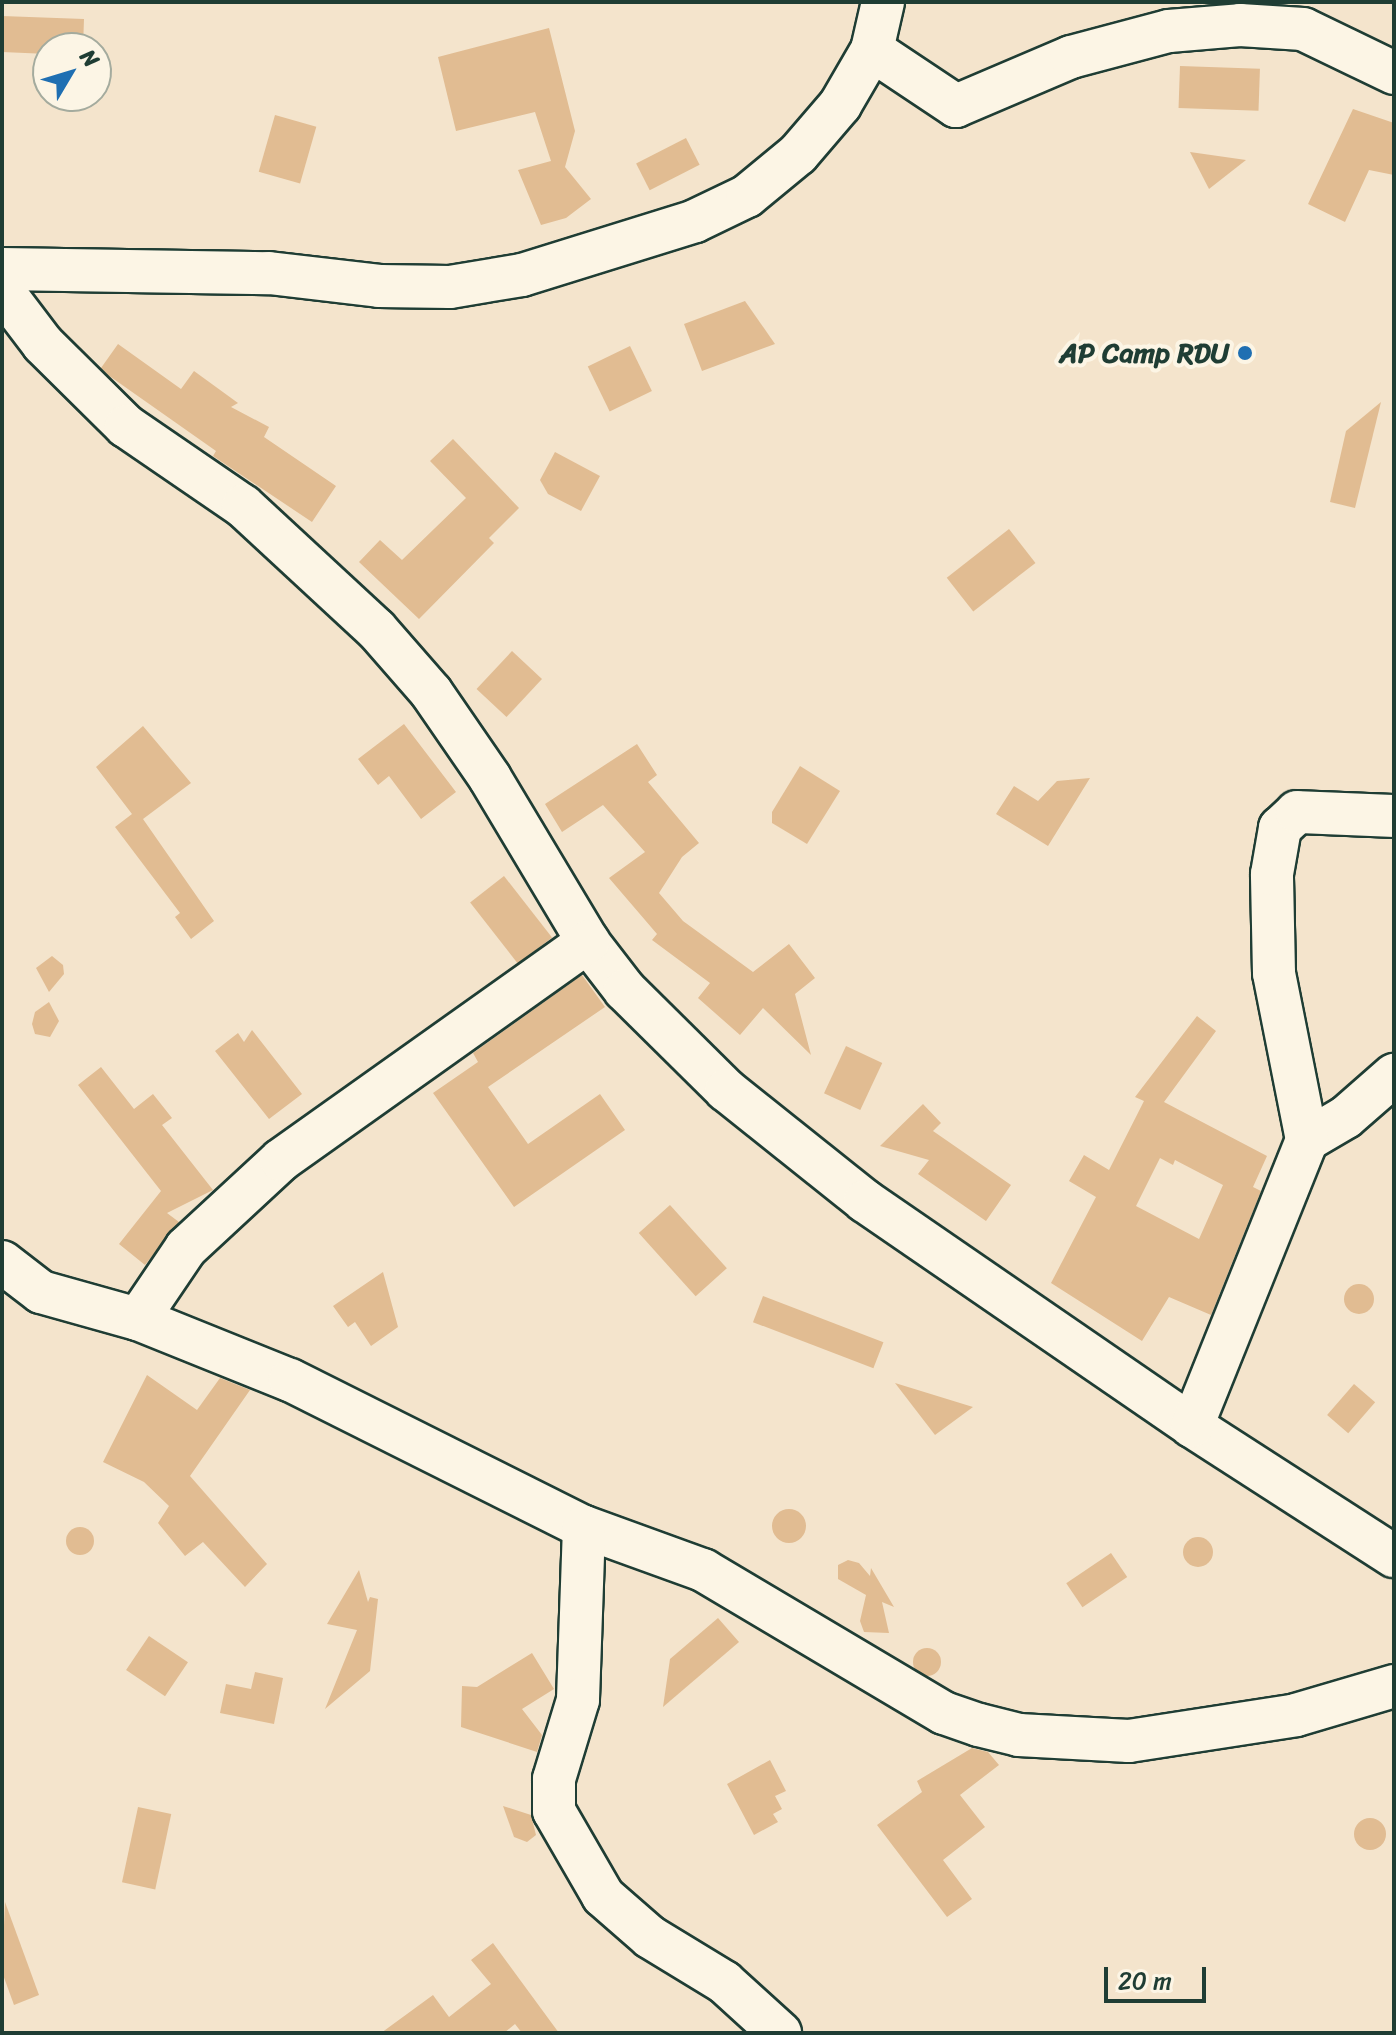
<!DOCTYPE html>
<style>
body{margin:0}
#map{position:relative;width:1396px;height:2035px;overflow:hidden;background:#f4e4cc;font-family:Sriracha,sans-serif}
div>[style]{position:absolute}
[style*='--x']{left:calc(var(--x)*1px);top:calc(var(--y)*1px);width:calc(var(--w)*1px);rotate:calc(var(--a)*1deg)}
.building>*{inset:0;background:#e1bc92;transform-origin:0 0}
.round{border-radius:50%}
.roads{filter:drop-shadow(2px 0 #1f3d34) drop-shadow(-2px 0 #1f3d34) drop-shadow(0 2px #1f3d34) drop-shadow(0 -2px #1f3d34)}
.minor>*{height:42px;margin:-21px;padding:0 21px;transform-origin:21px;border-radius:21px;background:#fcf5e5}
.dots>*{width:22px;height:22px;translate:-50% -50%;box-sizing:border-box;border:4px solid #fcf5e5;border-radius:50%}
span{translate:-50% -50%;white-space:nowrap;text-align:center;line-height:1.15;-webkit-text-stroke:8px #fcf5e5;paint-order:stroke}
.poi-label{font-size:28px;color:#1f3d34;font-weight:700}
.right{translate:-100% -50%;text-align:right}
.frame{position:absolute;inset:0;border:4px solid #1f3d34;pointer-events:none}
.north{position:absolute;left:32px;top:32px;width:80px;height:80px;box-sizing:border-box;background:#fcf5e5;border:2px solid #a4ab9e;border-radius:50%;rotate:52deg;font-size:22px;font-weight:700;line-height:32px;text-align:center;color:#1f3d34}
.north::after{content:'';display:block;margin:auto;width:28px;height:36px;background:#1f6fb2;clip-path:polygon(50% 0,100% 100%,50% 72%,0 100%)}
.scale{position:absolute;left:1104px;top:1967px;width:102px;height:36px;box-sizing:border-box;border:4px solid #1f3d34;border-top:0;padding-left:10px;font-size:24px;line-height:28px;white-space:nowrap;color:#1f3d34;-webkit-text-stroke:6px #fcf5e5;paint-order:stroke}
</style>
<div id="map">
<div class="building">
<i style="clip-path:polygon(2px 16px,84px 19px,83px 48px,48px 48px,48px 54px,2px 52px)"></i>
<i style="clip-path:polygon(549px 28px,575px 131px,565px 167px,591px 199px,566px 218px,541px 225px,518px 170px,551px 161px,535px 112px,456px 131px,438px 57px)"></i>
<i style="left:1180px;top:66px;width:80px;height:42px;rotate:2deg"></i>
<i style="clip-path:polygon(1353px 109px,1394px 123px,1394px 175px,1369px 170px,1345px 222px,1308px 204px)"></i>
<i style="left:275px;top:115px;width:43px;height:59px;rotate:16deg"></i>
<i style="left:686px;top:138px;width:30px;height:56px;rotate:63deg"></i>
<i style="clip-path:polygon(1190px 152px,1246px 160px,1209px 189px)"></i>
<i style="clip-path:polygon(745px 301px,775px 344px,702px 371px,684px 324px)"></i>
<i style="clip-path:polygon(118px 344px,181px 389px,194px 371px,238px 403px,231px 407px,269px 427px,264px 437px,336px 486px,312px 522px,213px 456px,216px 451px,108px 375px,101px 368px)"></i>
<i style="left:630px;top:346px;width:50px;height:47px;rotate:64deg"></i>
<i style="clip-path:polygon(1381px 402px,1355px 508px,1330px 502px,1346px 431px)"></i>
<i style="clip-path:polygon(453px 439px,519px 508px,489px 538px,494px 543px,419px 619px,359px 562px,380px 540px,402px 560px,466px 498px,430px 461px)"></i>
<i style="clip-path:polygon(555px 452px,600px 476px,581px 511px,548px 494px,540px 480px)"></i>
<i style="left:1009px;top:529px;width:43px;height:79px;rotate:52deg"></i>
<i style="left:512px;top:651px;width:41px;height:52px;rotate:43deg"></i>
<i style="clip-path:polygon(404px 724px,456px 792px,421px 819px,389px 776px,378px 785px,358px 759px)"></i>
<i style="clip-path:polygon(143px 726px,191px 783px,143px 819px,214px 921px,191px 939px,175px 917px,180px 913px,115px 827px,132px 814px,96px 767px)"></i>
<i style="clip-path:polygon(637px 744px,657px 775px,648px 782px,699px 843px,682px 857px,659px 893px,683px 921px,753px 972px,789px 944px,815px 978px,795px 994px,811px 1055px,763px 1008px,740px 1035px,698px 998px,710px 983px,652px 940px,657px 934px,609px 878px,645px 852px,603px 805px,562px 832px,545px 804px)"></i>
<i style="clip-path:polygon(800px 766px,840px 791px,807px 844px,772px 823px,772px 812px)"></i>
<i style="clip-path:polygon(1090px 778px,1048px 846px,996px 814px,1014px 786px,1038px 801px,1057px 781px)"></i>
<i style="left:504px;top:876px;width:78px;height:43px;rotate:52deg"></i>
<i style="clip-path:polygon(52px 956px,63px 965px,64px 974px,49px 992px,36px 968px)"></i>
<i style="clip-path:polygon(582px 975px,605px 1007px,488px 1087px,528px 1144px,600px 1094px,625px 1130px,514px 1207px,433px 1093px,478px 1062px,473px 1053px)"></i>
<i style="clip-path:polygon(49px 1002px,59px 1021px,50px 1037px,35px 1034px,32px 1024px,35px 1012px)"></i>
<i style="clip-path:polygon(evenodd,1197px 1016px,1216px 1031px,1164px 1102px,1267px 1156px,1253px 1187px,1261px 1191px,1211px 1315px,1169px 1297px,1142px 1341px,1051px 1283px,1096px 1197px,1069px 1181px,1084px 1155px,1109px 1170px,1144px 1101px,1135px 1097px,1197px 1016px,1160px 1158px,1173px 1165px,1175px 1160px,1223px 1185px,1199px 1239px,1136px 1206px,1160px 1158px)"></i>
<i style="clip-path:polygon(252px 1030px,302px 1094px,269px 1119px,215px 1051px,238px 1033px,244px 1042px)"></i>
<i style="left:846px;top:1046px;width:40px;height:52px;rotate:25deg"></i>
<i style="clip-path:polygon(101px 1067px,134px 1109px,153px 1094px,172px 1118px,162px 1125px,213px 1190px,167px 1213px,179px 1222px,145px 1265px,119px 1244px,161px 1191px,78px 1085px)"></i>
<i style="clip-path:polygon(923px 1104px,941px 1123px,933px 1131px,1011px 1185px,986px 1221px,918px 1174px,929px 1160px,880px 1146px)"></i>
<i style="left:670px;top:1205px;width:85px;height:42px;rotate:48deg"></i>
<i style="clip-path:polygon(383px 1272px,398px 1327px,371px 1346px,355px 1322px,348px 1327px,333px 1306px)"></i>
<i class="round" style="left:1344px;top:1284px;width:30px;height:30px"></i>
<i style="left:763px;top:1296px;width:129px;height:28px;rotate:21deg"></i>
<i style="clip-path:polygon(147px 1375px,197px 1410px,220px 1378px,250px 1390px,190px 1476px,267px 1564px,245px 1587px,203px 1542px,185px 1556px,158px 1523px,169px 1506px,144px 1482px,103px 1462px)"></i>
<i style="clip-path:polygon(895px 1383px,973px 1407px,935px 1435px)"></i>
<i style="left:1354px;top:1384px;width:28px;height:41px;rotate:41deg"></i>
<i class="round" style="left:772px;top:1509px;width:34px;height:34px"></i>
<i class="round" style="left:66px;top:1527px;width:28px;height:28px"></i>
<i class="round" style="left:1183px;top:1537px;width:30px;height:30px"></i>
<i style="left:1111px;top:1553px;width:29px;height:54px;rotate:56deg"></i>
<i style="clip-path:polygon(848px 1560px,859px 1563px,870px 1576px,871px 1568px,894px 1607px,882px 1602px,889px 1633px,864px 1632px,860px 1621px,866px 1595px,838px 1579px,838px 1565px)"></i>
<i style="clip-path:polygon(359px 1570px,368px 1602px,370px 1597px,378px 1599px,370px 1671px,325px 1709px,357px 1630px,327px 1624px)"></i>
<i style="clip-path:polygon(718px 1618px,739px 1642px,663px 1707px,670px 1659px)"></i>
<i style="left:149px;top:1636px;width:47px;height:41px;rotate:34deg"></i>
<i class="round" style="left:913px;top:1648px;width:28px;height:28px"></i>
<i style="clip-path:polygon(532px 1653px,554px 1689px,522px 1709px,542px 1735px,537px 1752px,461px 1727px,462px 1686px,477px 1687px)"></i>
<i style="clip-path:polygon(255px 1672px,283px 1678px,274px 1724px,220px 1713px,226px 1684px,251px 1689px)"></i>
<i style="clip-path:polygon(972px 1748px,988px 1752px,999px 1765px,960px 1795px,985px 1827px,943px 1860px,972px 1899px,947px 1917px,877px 1825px,922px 1792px,917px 1781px)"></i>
<i style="clip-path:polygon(770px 1760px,786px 1791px,775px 1796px,782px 1809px,773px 1814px,778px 1822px,754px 1835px,727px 1784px)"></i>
<i style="clip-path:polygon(503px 1806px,531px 1815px,536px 1835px,527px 1842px,514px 1837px)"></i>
<i style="left:138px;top:1807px;width:34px;height:77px;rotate:12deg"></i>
<i class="round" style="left:1354px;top:1818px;width:32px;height:32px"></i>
<i style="clip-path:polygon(5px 1902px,39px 1995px,14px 2005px,2px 1972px)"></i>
<i style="clip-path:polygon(493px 1943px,559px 2033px,522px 2033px,515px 2024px,504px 2033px,381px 2033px,433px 1995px,449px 2017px,491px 1984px,471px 1960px)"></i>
</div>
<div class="roads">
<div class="minor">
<i style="--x:883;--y:2;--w:49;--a:102.9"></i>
<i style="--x:872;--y:50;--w:101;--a:33.7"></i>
<i style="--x:956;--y:106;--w:125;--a:-23.1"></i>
<i style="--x:1071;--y:57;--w:101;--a:-14.9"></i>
<i style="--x:1169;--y:31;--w:71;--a:-4.8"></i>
<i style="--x:1240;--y:25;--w:63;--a:3.6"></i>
<i style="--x:1303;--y:29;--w:101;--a:25.8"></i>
<i style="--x:2;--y:269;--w:267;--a:0.9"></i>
<i style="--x:269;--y:273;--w:111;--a:6.7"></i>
<i style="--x:379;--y:286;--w:71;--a:0.8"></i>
<i style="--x:450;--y:287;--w:73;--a:-9.5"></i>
<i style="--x:522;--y:275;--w:181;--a:-17.3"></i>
<i style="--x:695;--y:221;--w:58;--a:-25.7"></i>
<i style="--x:747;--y:196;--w:66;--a:-39.5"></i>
<i style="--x:798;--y:154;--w:65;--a:-49.4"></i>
<i style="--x:840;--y:105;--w:64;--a:-59.8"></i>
<i style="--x:2;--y:290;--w:68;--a:52.8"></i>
<i style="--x:43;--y:344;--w:117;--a:44.7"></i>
<i style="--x:126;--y:426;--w:142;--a:34.4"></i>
<i style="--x:243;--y:506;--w:181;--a:42.8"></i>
<i style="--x:376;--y:629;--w:84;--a:48.9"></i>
<i style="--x:431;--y:692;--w:104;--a:55.5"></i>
<i style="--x:490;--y:778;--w:191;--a:59.1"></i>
<i style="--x:588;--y:942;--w:61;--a:52.4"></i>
<i style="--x:625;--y:990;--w:142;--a:44.7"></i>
<i style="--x:726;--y:1090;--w:178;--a:38.6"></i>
<i style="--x:865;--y:1201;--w:397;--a:34.5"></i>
<i style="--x:1192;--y:1426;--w:240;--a:32.8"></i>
<i style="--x:1307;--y:1140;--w:45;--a:-30.5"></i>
<i style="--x:1346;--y:1117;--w:64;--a:-41.2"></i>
<i style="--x:2;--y:1262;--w:49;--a:37.6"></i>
<i style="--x:41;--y:1292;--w:101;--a:15.6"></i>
<i style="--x:138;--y:1319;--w:164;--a:21.9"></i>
<i style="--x:290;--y:1380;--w:329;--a:26.6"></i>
<i style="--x:584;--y:1527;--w:127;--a:19.9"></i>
<i style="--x:703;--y:1570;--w:280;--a:30.7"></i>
<i style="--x:944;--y:1713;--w:37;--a:19"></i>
<i style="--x:979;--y:1725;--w:41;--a:14"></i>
<i style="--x:1019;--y:1735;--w:110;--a:3.1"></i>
<i style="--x:1129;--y:1741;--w:169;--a:-8.8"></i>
<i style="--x:1296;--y:1715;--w:102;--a:-16.5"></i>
<i style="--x:138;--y:1319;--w:86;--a:-55.9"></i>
<i style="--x:186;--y:1248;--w:129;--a:-42.8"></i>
<i style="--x:281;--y:1160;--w:377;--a:-35.4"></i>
<i style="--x:1192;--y:1426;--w:308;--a:-68.1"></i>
<i style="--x:1307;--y:1140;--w:170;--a:-101.2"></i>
<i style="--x:1274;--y:973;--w:99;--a:-91.2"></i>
<i style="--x:1272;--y:874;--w:47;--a:-80.1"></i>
<i style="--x:1280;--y:828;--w:23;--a:-43"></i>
<i style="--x:1297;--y:812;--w:97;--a:2.4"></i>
<i style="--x:584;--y:1527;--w:173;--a:92"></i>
<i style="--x:578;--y:1700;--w:83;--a:106.9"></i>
<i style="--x:554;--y:1779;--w:32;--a:90"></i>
<i style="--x:554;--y:1811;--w:98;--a:60"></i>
<i style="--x:603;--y:1896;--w:62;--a:41.1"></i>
<i style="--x:650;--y:1937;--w:87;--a:31.3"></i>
<i style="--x:724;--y:1982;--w:76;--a:42.3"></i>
</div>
</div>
<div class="dots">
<i style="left:1245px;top:353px;background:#1f6fb2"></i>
</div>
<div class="poi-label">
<span class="right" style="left:1229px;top:353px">AP Camp RDU</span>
</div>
<div class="frame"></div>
<div class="north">N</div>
<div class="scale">20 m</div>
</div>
